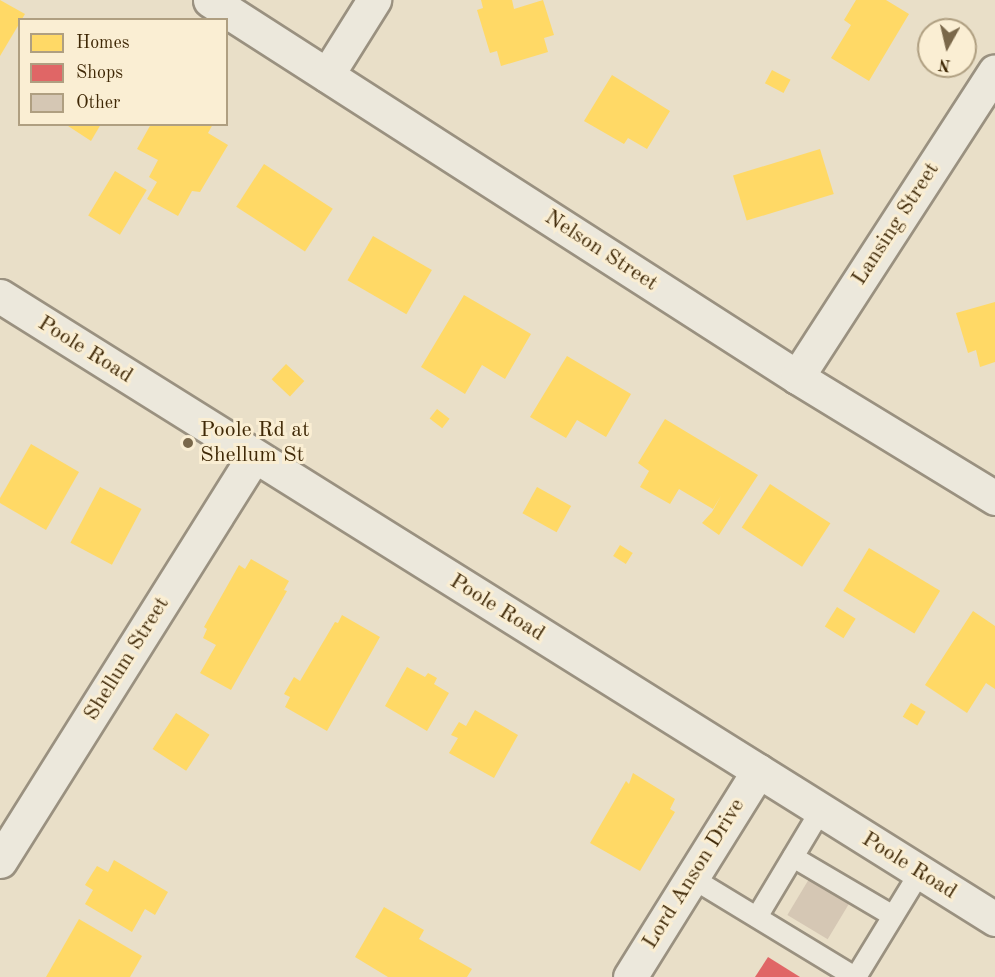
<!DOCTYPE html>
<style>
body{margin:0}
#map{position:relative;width:995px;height:977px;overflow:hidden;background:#e9dfc8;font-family:"Old Standard TT",serif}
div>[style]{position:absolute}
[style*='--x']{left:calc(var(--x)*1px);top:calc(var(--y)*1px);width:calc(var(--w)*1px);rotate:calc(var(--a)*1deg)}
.homes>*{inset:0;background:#ffd966;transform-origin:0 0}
.shops>*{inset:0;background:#e06666}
.building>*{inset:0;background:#d5c7b4;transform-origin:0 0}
.roads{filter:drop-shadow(2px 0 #9a9180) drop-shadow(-2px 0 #9a9180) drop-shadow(0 2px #9a9180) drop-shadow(0 -2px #9a9180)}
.service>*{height:20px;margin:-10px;padding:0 10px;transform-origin:10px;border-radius:10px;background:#ece8dc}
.minor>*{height:33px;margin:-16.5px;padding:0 16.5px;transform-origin:16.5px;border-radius:16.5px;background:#ece8dc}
.secondary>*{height:33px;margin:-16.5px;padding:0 16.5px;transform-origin:16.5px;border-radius:16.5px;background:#ece8dc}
.dots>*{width:16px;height:16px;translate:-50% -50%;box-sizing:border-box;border:3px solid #faeed3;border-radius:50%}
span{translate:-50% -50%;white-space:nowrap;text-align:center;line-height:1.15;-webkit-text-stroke:6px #faeed3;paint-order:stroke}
.street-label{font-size:22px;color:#3f2806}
.poi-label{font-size:22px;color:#3f2806}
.left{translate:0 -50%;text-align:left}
.legend{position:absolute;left:18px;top:18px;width:210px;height:108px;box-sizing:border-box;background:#faeed3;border:2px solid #af9f81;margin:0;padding:8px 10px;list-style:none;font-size:18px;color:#3f2806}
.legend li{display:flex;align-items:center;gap:12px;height:30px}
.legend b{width:30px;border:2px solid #af9f81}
.north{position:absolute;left:917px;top:18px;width:60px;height:60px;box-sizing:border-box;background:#faeed3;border:2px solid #af9f81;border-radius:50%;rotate:188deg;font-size:16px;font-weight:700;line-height:24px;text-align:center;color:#3f2806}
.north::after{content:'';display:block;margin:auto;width:21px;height:27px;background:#7a684a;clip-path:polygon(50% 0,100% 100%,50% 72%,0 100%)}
</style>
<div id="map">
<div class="homes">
<i style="clip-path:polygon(0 0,25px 14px,0 56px)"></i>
<i style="clip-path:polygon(481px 0,512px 0,514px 9px,543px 0,554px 35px,544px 38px,548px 52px,501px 66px,497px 51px,490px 53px,477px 10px,483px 8px)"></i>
<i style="clip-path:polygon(856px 0,886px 0,909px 14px,869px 81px,831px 58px,851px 25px,844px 20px)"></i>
<i style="left:772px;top:70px;width:21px;height:15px;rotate:28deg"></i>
<i style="clip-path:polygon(612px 75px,670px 111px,647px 149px,628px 138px,624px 144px,584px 121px)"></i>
<i style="clip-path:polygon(65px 124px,101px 124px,91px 141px)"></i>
<i style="clip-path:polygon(151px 124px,213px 124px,208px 133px,228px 145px,200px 192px,192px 191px,178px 216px,147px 199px,157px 182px,149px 177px,158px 160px,137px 149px)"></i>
<i style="left:820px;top:149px;width:47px;height:91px;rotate:73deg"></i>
<i style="left:264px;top:164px;width:82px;height:51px;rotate:33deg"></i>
<i style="left:115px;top:171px;width:37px;height:52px;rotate:31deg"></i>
<i style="left:373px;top:236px;width:68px;height:51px;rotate:30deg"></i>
<i style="clip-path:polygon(464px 295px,531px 334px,505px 379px,482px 365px,465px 394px,421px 367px)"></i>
<i style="clip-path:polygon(995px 302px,995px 362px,980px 367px,976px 350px,968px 353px,956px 313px)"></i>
<i style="clip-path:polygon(567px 356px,631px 394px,606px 437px,577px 420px,566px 438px,530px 417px)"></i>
<i style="left:286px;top:364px;width:25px;height:21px;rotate:43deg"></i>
<i style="left:437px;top:409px;width:16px;height:12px;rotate:38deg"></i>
<i style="clip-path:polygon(665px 419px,758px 475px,719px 535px,702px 523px,712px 512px,721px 496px,713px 509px,679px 489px,670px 504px,640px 487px,649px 471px,638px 463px)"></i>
<i style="clip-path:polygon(31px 444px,79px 472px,46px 530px,0 503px,0 498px)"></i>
<i style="left:770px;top:484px;width:72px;height:52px;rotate:33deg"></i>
<i style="left:100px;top:487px;width:47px;height:63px;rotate:28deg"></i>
<i style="left:537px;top:487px;width:39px;height:30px;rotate:29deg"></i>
<i style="left:620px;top:545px;width:15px;height:13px;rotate:32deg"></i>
<i style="left:869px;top:548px;width:83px;height:50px;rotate:31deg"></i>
<i style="clip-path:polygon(251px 559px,289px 581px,284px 590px,287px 591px,231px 690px,200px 673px,216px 645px,203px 638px,207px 629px,204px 627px,239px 565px,245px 569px)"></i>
<i style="left:837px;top:607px;width:22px;height:23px;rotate:32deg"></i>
<i style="clip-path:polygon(973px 611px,995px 626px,995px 689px,986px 683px,967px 713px,925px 685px)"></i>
<i style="clip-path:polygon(342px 615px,380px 637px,327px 731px,285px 707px,290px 697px,284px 694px,294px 677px,300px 681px,335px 622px,338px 623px)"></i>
<i style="clip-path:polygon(407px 667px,425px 677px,428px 673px,437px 678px,434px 684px,449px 693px,427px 731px,385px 706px)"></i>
<i style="left:911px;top:703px;width:17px;height:16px;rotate:31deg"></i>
<i style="clip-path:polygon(475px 710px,518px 735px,494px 778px,449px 753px,458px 738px,451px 735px,459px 722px,466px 726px)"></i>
<i style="left:176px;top:713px;width:40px;height:43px;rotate:33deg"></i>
<i style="clip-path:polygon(633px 773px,675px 799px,670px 809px,675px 812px,640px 871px,590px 843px,626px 781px,629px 784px)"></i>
<i style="clip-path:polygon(114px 860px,168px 892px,155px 915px,145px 909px,132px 932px,85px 904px,93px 890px,85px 885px,97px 866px,108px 872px)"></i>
<i style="clip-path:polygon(384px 907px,424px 930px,419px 939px,472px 969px,467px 977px,388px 977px,355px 957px)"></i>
<i style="clip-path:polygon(79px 919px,142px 956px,130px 977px,46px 977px)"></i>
</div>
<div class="shops">
<i style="clip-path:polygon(768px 957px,800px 977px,755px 977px)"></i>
</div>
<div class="building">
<i style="left:809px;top:879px;width:47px;height:42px;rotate:31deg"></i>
</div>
<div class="roads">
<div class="service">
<i style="--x:793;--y:857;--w:116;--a:30.5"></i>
<i style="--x:692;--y:878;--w:191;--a:31.3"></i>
<i style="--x:757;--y:917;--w:125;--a:-59.1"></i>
<i style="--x:856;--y:977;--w:123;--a:-58.6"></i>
</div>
<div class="minor">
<i style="--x:210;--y:0;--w:698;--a:32.71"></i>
<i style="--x:797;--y:377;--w:232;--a:31.4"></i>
<i style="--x:327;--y:75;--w:89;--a:-57.9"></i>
<i style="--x:797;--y:377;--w:364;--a:-57.1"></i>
<i style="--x:0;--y:861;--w:477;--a:-57.9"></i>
<i style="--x:630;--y:977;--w:243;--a:-58.1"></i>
</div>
<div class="secondary">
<i style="--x:0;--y:296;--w:1174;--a:32.05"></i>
</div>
</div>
<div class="dots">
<i style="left:188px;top:443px;background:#7a684a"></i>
</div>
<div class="street-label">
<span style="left:896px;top:224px;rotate:-57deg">Lansing Street</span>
<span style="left:601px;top:251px;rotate:33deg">Nelson Street</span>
<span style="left:85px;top:350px;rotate:32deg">Poole Road</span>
<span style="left:497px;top:608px;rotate:32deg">Poole Road</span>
<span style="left:127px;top:659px;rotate:-58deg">Shellum Street</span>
<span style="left:909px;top:866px;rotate:32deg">Poole Road</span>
<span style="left:694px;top:874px;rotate:-58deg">Lord Anson Drive</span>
</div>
<div class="poi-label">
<span class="left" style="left:200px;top:443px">Poole Rd at<br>Shellum St</span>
</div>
<ul class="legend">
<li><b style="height:16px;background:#ffd966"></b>Homes</li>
<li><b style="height:16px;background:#e06666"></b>Shops</li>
<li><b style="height:16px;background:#d5c7b4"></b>Other</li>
</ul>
<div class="north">N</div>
</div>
